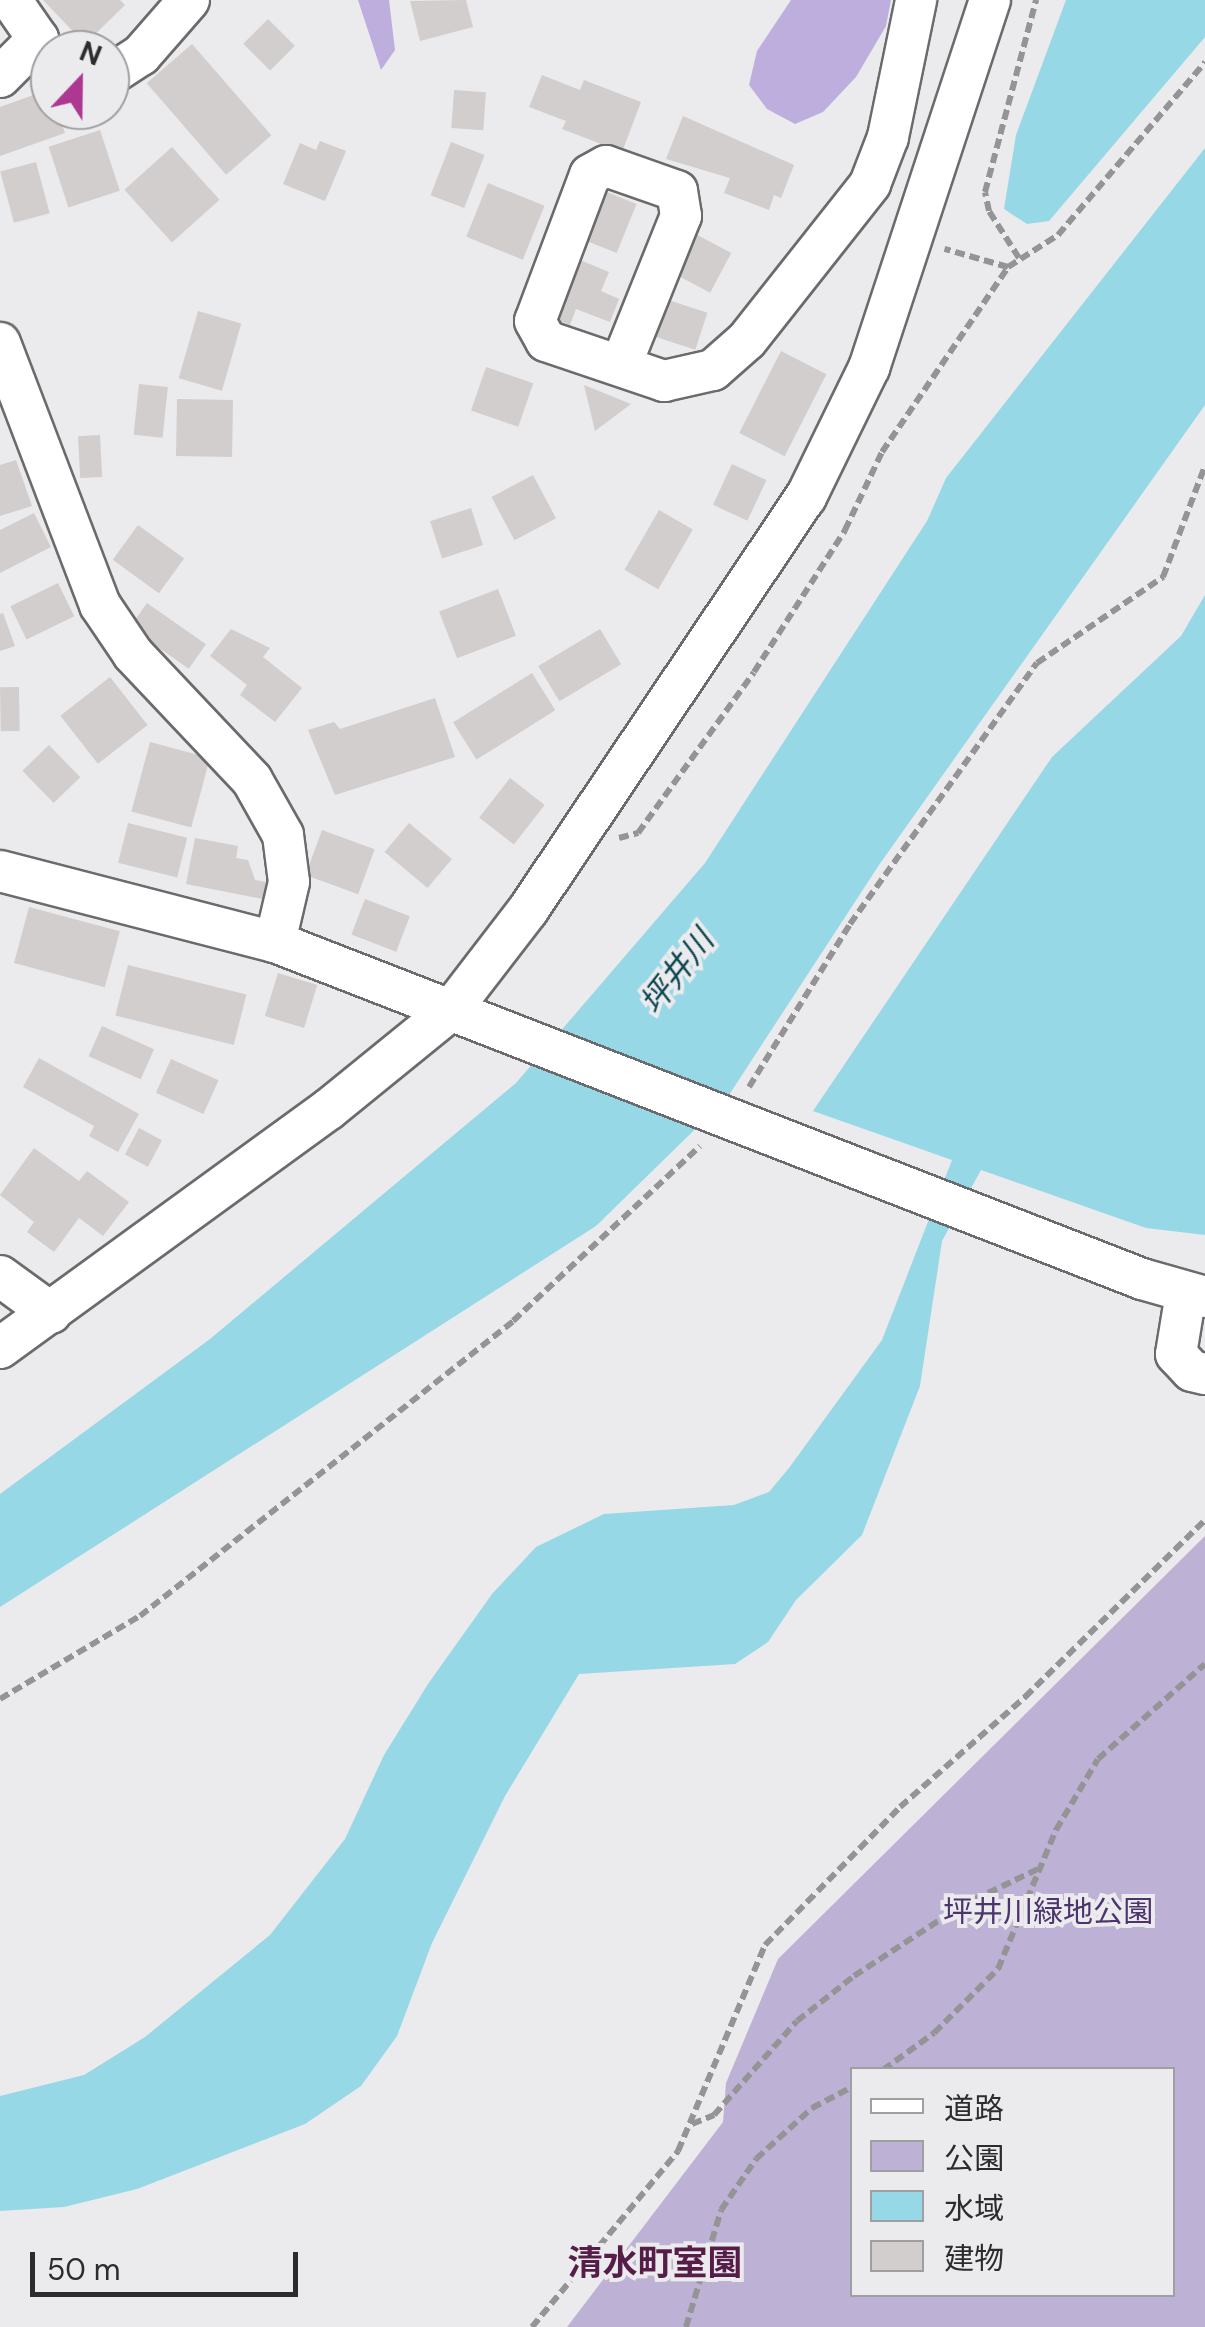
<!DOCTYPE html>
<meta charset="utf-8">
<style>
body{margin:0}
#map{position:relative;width:1205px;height:2327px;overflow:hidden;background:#ebeaed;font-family:"DM Sans","Noto Sans JP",sans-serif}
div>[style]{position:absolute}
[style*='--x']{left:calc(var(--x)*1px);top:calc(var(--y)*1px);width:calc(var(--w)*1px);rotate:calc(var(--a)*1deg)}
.green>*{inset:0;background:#beb1d6}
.forest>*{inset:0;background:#beaedd}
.water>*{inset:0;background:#96d8e6}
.building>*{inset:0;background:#d1cecd;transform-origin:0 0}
.path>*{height:6px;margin-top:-3px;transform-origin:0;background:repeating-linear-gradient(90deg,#949496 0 10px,transparent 0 15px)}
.roads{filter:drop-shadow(2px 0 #6b6b6d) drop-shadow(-2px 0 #6b6b6d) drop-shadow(0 2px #6b6b6d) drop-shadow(0 -2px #6b6b6d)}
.minor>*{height:40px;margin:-20px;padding:0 20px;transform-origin:20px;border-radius:20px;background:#fff}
span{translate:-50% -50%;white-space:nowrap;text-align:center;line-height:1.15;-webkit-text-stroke:8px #ebeaed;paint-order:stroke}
.park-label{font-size:30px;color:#4c346f}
.water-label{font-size:32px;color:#0c4852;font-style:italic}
.quarter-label{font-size:35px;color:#551d47;font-weight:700}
.legend{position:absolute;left:850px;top:2067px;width:325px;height:230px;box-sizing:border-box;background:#ebeaed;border:2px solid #9f9ea0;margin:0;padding:12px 18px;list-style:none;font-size:30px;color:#2c2c2d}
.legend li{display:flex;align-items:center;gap:20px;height:50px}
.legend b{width:50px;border:2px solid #9f9ea0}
.north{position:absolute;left:30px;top:30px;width:100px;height:100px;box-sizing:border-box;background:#ebeaed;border:2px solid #9f9ea0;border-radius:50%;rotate:22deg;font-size:28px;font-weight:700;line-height:40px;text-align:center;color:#2c2c2d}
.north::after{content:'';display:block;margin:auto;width:35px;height:45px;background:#ad3891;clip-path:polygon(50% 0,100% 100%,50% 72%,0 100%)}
.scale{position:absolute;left:30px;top:2252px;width:268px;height:45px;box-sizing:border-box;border:5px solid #2c2c2d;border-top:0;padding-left:12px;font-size:30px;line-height:35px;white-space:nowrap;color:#2c2c2d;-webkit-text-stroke:8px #ebeaed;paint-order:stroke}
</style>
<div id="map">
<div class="green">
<i style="clip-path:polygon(evenodd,1205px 1536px,1205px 2327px,567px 2327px,723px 2122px,726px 2083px,778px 1959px,1205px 1536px,852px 2070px,1172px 2070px,1172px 2294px,852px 2294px,852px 2070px)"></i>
</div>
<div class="forest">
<i style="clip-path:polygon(358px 0,389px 0,395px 50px,381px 70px)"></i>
<i style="clip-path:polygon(791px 0,891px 0,886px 26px,856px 77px,823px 112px,795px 124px,767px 109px,749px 85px,757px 51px)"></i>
</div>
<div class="water">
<i style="clip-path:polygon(1066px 0,1205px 0,1205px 37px,1049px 221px,1027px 224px,1004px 209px,1016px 135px)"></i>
<i style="clip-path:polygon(1205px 148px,1205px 405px,879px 865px,727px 1098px,596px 1226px,0 1607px,0 1494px,210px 1339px,516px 1083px,705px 863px,927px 521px,946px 478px)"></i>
<i style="clip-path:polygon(1205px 595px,1205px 1235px,1146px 1228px,981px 1170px,942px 1241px,920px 1386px,862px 1535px,796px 1600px,768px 1642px,735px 1664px,579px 1674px,505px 1796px,432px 1943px,397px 2036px,361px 2086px,305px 2124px,137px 2189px,64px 2207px,0 2211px,0 2096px,84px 2075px,145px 2037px,270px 1935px,345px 1839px,384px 1755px,428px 1684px,492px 1594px,536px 1547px,604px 1514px,734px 1505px,769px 1492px,789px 1468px,882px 1340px,952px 1160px,813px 1111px,1052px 757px,1181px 636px)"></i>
</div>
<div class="building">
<i style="clip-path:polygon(43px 0,120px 0,125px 5px,85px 44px)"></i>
<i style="clip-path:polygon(466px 0,473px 27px,420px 41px,410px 1px)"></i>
<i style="left:268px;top:19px;width:38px;height:35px;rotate:45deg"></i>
<i style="left:192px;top:44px;width:121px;height:60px;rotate:49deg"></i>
<i style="clip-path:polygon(542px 75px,580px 90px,584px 80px,641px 102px,622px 152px,562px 129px,566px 121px,529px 107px)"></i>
<i style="clip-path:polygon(50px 89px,50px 110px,57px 110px,65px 133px,0 156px,0 107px)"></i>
<i style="left:454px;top:90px;width:32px;height:38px;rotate:4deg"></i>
<i style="clip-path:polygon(683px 116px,794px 165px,781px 198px,774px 195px,769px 210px,724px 193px,730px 178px,666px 159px)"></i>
<i style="left:100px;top:130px;width:64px;height:54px;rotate:72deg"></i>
<i style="clip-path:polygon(320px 141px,346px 151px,325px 201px,283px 184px,300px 143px,316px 150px)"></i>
<i style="left:451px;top:142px;width:36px;height:57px;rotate:21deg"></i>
<i style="left:172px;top:147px;width:71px;height:64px;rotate:48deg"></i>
<i style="left:36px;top:162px;width:53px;height:37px;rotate:75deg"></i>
<i style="left:488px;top:183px;width:61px;height:58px;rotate:22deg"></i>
<i style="left:592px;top:186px;width:48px;height:53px;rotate:22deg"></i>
<i style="left:688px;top:230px;width:49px;height:45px;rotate:28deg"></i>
<i style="clip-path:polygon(568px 255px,609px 272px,601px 291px,619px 299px,610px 322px,576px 309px,570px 325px,545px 315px)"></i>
<i style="left:656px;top:296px;width:54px;height:39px;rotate:18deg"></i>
<i style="left:198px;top:311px;width:45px;height:70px;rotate:16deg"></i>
<i style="left:781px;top:351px;width:51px;height:92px;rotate:27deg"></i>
<i style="left:486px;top:367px;width:50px;height:46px;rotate:19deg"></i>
<i style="left:139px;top:384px;width:29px;height:51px;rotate:6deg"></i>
<i style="clip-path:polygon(584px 385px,631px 404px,595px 431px)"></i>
<i style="left:177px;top:399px;width:56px;height:57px;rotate:1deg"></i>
<i style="left:100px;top:435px;width:42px;height:22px;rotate:87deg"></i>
<i style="clip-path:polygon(16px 460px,32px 506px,0 516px,0 465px)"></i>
<i style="left:732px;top:464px;width:38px;height:45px;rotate:25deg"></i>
<i style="left:533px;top:475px;width:49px;height:47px;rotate:62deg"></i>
<i style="left:471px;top:508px;width:39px;height:43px;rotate:72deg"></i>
<i style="left:659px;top:510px;width:39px;height:69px;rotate:30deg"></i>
<i style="clip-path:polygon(34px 513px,51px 547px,0 573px,0 530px)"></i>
<i style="left:138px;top:525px;width:57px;height:43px;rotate:36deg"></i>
<i style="left:58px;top:583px;width:37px;height:53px;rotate:64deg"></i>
<i style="left:498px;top:589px;width:50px;height:63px;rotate:69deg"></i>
<i style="left:147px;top:603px;width:72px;height:30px;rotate:35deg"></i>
<i style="clip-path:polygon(3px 613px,15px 646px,0 651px,0 614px)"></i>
<i style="clip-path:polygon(231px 629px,270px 648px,263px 657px,302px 688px,275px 722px,240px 695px,247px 685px,210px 656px)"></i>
<i style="left:600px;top:629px;width:41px;height:72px;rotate:59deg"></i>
<i style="left:532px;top:673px;width:44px;height:93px;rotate:58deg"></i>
<i style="left:110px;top:677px;width:61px;height:63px;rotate:52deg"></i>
<i style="left:19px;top:687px;width:44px;height:19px;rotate:89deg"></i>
<i style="clip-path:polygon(435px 698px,455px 757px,335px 795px,308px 730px,334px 722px,340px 729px)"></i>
<i style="left:150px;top:742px;width:62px;height:72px;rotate:15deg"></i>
<i style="left:49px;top:745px;width:45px;height:37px;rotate:46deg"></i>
<i style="left:510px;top:778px;width:44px;height:50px;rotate:38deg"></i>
<i style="left:128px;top:823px;width:61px;height:41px;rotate:14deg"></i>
<i style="left:409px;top:823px;width:56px;height:38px;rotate:40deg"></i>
<i style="left:322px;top:830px;width:56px;height:48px;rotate:20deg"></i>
<i style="clip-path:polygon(195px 838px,238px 846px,236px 858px,248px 860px,255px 880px,266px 882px,263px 899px,186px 884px)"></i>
<i style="left:365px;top:899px;width:48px;height:38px;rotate:21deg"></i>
<i style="left:29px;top:907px;width:94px;height:58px;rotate:15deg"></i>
<i style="left:128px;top:965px;width:122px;height:52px;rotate:14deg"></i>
<i style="left:278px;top:973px;width:41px;height:45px;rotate:17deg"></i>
<i style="left:102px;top:1026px;width:57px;height:33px;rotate:24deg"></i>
<i style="clip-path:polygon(39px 1058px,139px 1114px,118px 1152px,89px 1136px,94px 1126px,23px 1087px)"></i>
<i style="left:171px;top:1059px;width:52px;height:37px;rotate:24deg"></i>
<i style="left:139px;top:1128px;width:26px;height:30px;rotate:28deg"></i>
<i style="clip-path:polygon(34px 1148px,79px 1181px,87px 1171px,129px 1202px,103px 1236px,79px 1218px,54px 1252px,27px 1232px,34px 1222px,0 1195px)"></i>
</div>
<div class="path">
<i style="--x:1019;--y:258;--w:56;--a:-122.6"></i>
<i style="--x:989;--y:211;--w:19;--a:-102"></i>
<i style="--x:985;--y:192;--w:199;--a:-75.1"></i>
<i style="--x:1008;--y:267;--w:59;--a:-32.6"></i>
<i style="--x:1058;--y:235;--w:227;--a:-49.6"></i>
<i style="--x:619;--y:838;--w:20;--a:-15"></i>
<i style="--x:638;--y:833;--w:198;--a:-54.2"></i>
<i style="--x:754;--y:672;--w:169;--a:-57.3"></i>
<i style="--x:845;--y:530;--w:86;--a:-64.6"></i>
<i style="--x:882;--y:452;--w:224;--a:-55.7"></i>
<i style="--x:1008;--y:267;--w:66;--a:-164.1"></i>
<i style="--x:749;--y:1087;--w:192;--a:-58.2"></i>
<i style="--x:850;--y:924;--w:321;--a:-54.4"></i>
<i style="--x:1037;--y:663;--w:153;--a:-34.3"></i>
<i style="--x:1163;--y:577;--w:119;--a:-69.3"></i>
<i style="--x:0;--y:1699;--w:163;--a:-30.7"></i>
<i style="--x:140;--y:1616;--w:476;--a:-38.3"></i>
<i style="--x:513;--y:1321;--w:256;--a:-43.1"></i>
<i style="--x:883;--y:2070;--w:63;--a:-36"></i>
<i style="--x:934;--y:2033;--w:91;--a:-45"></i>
<i style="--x:998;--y:1969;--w:151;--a:-67.4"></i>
<i style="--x:1056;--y:1830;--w:82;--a:-59.4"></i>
<i style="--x:1098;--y:1759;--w:143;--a:-41.6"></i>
<i style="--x:692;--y:2124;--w:24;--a:-22"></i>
<i style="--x:714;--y:2115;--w:125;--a:-48.6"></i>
<i style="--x:797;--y:2021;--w:73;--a:-38.3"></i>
<i style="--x:854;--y:1976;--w:128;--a:-33.2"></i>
<i style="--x:961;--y:1906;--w:88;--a:-25.7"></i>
<i style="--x:532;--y:2327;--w:229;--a:-50.3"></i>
<i style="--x:678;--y:2151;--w:224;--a:-67.1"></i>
<i style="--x:765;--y:1945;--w:193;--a:-45.6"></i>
<i style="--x:900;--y:1807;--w:167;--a:-41.3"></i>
<i style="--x:1025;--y:1697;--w:252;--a:-44.5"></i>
<i style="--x:686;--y:2327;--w:122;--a:-73.3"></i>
<i style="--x:721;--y:2210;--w:62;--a:-55.5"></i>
<i style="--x:756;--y:2159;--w:76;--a:-42.3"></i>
<i style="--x:812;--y:2108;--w:45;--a:-27.7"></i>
</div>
<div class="roads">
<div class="minor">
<i style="--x:110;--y:75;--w:37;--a:-33"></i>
<i style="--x:141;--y:55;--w:73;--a:-48.9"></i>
<i style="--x:0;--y:77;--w:54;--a:-45"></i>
<i style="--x:38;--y:39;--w:47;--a:-124.7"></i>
<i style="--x:0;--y:343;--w:280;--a:69.1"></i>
<i style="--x:100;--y:605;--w:59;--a:56"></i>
<i style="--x:133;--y:654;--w:173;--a:46.6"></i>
<i style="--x:252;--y:780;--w:63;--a:60.6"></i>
<i style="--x:283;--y:835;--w:47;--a:82.7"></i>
<i style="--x:289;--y:882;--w:62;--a:103.1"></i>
<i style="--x:621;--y:365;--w:161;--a:-68.1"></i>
<i style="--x:681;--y:216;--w:25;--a:-99"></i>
<i style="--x:677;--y:191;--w:75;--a:-160.6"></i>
<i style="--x:606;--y:166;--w:18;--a:151"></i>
<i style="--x:590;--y:175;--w:156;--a:110.6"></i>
<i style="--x:535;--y:321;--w:23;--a:61"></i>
<i style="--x:546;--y:341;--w:125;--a:18.7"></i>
<i style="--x:664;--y:381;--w:50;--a:-12.7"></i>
<i style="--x:713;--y:370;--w:45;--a:-41.4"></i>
<i style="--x:747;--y:340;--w:199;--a:-51.7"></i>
<i style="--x:870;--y:184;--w:50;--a:-69"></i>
<i style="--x:888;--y:137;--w:140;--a:-78.4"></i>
<i style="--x:0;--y:871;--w:284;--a:14.5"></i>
<i style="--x:275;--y:942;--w:930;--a:21.24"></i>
<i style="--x:1142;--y:1279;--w:66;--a:15.9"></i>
<i style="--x:0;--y:1276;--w:63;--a:36"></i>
<i style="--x:1186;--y:1293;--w:62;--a:99.3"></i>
<i style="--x:1176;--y:1354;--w:23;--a:47"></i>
<i style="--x:1192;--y:1371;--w:13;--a:13"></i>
<i style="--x:0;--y:1348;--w:407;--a:-36"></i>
<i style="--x:329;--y:1109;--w:157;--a:-39.1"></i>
<i style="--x:451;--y:1010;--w:126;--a:-52.4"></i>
<i style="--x:528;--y:910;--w:498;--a:-56.1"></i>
<i style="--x:806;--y:497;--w:144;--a:-64"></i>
<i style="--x:869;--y:368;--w:387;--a:-71.8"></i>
</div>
</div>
<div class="park-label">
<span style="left:1048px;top:1912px">坪井川緑地公園</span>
</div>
<div class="water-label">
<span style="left:677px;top:972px;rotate:-52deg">坪井川</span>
</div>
<div class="quarter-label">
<span style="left:655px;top:2263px">清水町室園</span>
</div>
<ul class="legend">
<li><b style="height:12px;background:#fff"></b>道路</li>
<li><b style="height:28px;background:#beb1d6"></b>公園</li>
<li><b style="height:28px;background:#96d8e6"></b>水域</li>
<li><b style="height:28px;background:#d1cecd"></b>建物</li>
</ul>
<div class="north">N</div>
<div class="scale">50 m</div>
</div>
